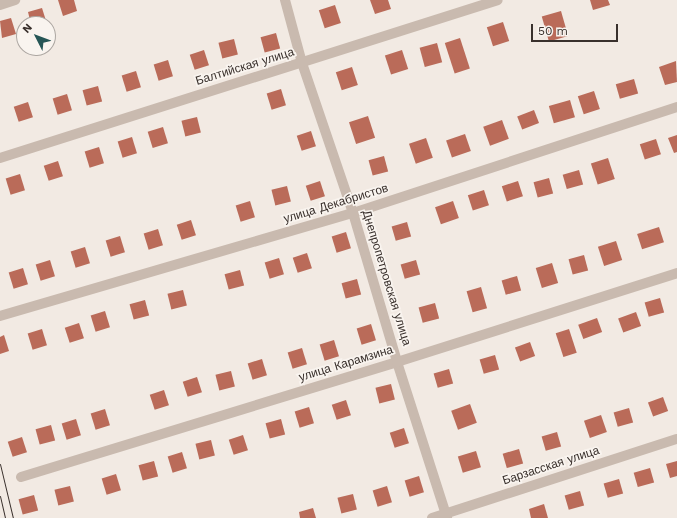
<!DOCTYPE html>
<meta charset="utf-8">
<style>
body{margin:0}
#map{position:relative;width:677px;height:518px;overflow:hidden;background:#f2eae3;font-family:"Work Sans",sans-serif}
div>[style]{position:absolute}
[style*='--x']{left:calc(var(--x)*1px);top:calc(var(--y)*1px);width:calc(var(--w)*1px);rotate:calc(var(--a)*1deg)}
.building>*{inset:0;background:#ba6b59;transform-origin:0 0}
.street>*{height:10px;margin:-5px;padding:0 5px;transform-origin:5px;border-radius:5px;background:#c9baaf}
.tram>*{height:1px;margin:-0.5px;padding:0 0.5px;transform-origin:0.5px;border-radius:0.5px;background:#39302c}
span{translate:-50% -50%;white-space:nowrap;text-align:center;line-height:1.15;-webkit-text-stroke:3.5px #f9f4ef;paint-order:stroke}
.street-label{font-size:12px;color:#39302c}
.north{position:absolute;left:16px;top:16px;width:40px;height:40px;box-sizing:border-box;background:#f9f4ef;border:1px solid #aca6a1;border-radius:50%;rotate:312deg;font-size:11px;font-weight:700;line-height:16px;text-align:center;color:#39302c}
.north::after{content:'';display:block;margin:auto;width:14px;height:18px;background:#265656;clip-path:polygon(50% 0,100% 100%,50% 72%,0 100%)}
.scale{position:absolute;left:531px;top:24px;width:87px;height:18px;box-sizing:border-box;border:2px solid #39302c;border-top:0;padding-left:5px;font-size:12px;line-height:14px;white-space:nowrap;color:#39302c;-webkit-text-stroke:3px #f9f4ef;paint-order:stroke}
</style>
<div id="map">
<div class="building">
<i style="clip-path:polygon(58px 0,74px 0,77px 11px,63px 16px)"></i>
<i style="clip-path:polygon(370px 0,388px 0,391px 9px,375px 14px)"></i>
<i style="clip-path:polygon(590px 0,608px 0,610px 5px,593px 10px)"></i>
<i style="left:335px;top:5px;width:19px;height:17px;rotate:72deg"></i>
<i style="clip-path:polygon(42px 8px,47px 24px,31px 24px,28px 12px)"></i>
<i style="left:561px;top:11px;width:26px;height:20px;rotate:74deg"></i>
<i style="clip-path:polygon(11px 18px,16px 34px,2px 38px,0 21px)"></i>
<i style="left:503px;top:22px;width:20px;height:17px;rotate:72deg"></i>
<i style="left:276px;top:33px;width:16px;height:16px;rotate:75deg"></i>
<i style="left:460px;top:38px;width:32px;height:16px;rotate:72deg"></i>
<i style="left:234px;top:39px;width:16px;height:16px;rotate:76deg"></i>
<i style="left:437px;top:43px;width:20px;height:18px;rotate:75deg"></i>
<i style="left:204px;top:50px;width:16px;height:15px;rotate:72deg"></i>
<i style="left:402px;top:50px;width:20px;height:18px;rotate:72deg"></i>
<i style="left:168px;top:60px;width:17px;height:15px;rotate:73deg"></i>
<i style="clip-path:polygon(676px 61px,677px 82px,665px 85px,659px 67px)"></i>
<i style="left:352px;top:67px;width:19px;height:17px;rotate:72deg"></i>
<i style="left:136px;top:71px;width:17px;height:15px;rotate:73deg"></i>
<i style="left:634px;top:79px;width:15px;height:19px;rotate:74deg"></i>
<i style="left:98px;top:86px;width:16px;height:16px;rotate:75deg"></i>
<i style="left:281px;top:89px;width:17px;height:15px;rotate:73deg"></i>
<i style="left:594px;top:91px;width:19px;height:17px;rotate:72deg"></i>
<i style="left:67px;top:94px;width:17px;height:15px;rotate:73deg"></i>
<i style="left:570px;top:100px;width:18px;height:22px;rotate:74deg"></i>
<i style="left:28px;top:102px;width:16px;height:15px;rotate:72deg"></i>
<i style="left:534px;top:110px;width:14px;height:18px;rotate:69deg"></i>
<i style="left:368px;top:116px;width:23px;height:20px;rotate:72deg"></i>
<i style="left:197px;top:117px;width:16px;height:16px;rotate:76deg"></i>
<i style="left:502px;top:120px;width:20px;height:20px;rotate:70deg"></i>
<i style="left:163px;top:127px;width:17px;height:16px;rotate:73deg"></i>
<i style="left:311px;top:131px;width:16px;height:15px;rotate:72deg"></i>
<i style="left:465px;top:134px;width:18px;height:20px;rotate:71deg"></i>
<i style="clip-path:polygon(677px 135px,677px 152px,674px 153px,668px 138px)"></i>
<i style="left:132px;top:137px;width:17px;height:15px;rotate:73deg"></i>
<i style="left:426px;top:138px;width:21px;height:18px;rotate:71deg"></i>
<i style="left:656px;top:139px;width:16px;height:17px;rotate:72deg"></i>
<i style="left:99px;top:147px;width:17px;height:15px;rotate:73deg"></i>
<i style="left:384px;top:156px;width:16px;height:16px;rotate:75deg"></i>
<i style="left:608px;top:158px;width:22px;height:18px;rotate:72deg"></i>
<i style="left:58px;top:161px;width:16px;height:15px;rotate:72deg"></i>
<i style="left:579px;top:170px;width:15px;height:17px;rotate:74deg"></i>
<i style="left:20px;top:174px;width:17px;height:15px;rotate:73deg"></i>
<i style="left:549px;top:178px;width:16px;height:16px;rotate:75deg"></i>
<i style="left:320px;top:181px;width:16px;height:15px;rotate:72deg"></i>
<i style="left:518px;top:181px;width:16px;height:17px;rotate:72deg"></i>
<i style="left:287px;top:186px;width:16px;height:16px;rotate:76deg"></i>
<i style="left:484px;top:190px;width:16px;height:17px;rotate:72deg"></i>
<i style="left:250px;top:201px;width:17px;height:15px;rotate:73deg"></i>
<i style="left:453px;top:201px;width:18px;height:19px;rotate:71deg"></i>
<i style="left:191px;top:220px;width:16px;height:15px;rotate:72deg"></i>
<i style="left:407px;top:222px;width:15px;height:16px;rotate:74deg"></i>
<i style="left:659px;top:227px;width:16px;height:23px;rotate:72deg"></i>
<i style="left:158px;top:229px;width:17px;height:15px;rotate:73deg"></i>
<i style="left:346px;top:232px;width:17px;height:15px;rotate:73deg"></i>
<i style="left:120px;top:236px;width:17px;height:15px;rotate:73deg"></i>
<i style="left:616px;top:241px;width:20px;height:19px;rotate:72deg"></i>
<i style="left:85px;top:247px;width:17px;height:15px;rotate:73deg"></i>
<i style="left:307px;top:253px;width:16px;height:15px;rotate:72deg"></i>
<i style="left:584px;top:255px;width:16px;height:16px;rotate:75deg"></i>
<i style="left:279px;top:258px;width:17px;height:15px;rotate:73deg"></i>
<i style="left:50px;top:260px;width:17px;height:15px;rotate:73deg"></i>
<i style="left:416px;top:260px;width:15px;height:16px;rotate:74deg"></i>
<i style="left:552px;top:263px;width:21px;height:17px;rotate:73deg"></i>
<i style="left:23px;top:268px;width:17px;height:15px;rotate:73deg"></i>
<i style="left:240px;top:270px;width:16px;height:16px;rotate:75deg"></i>
<i style="left:517px;top:276px;width:15px;height:16px;rotate:74deg"></i>
<i style="left:357px;top:279px;width:16px;height:16px;rotate:75deg"></i>
<i style="left:481px;top:287px;width:22px;height:15px;rotate:74deg"></i>
<i style="left:183px;top:290px;width:16px;height:16px;rotate:76deg"></i>
<i style="left:660px;top:298px;width:15px;height:16px;rotate:74deg"></i>
<i style="left:145px;top:300px;width:16px;height:16px;rotate:75deg"></i>
<i style="left:435px;top:303px;width:16px;height:17px;rotate:75deg"></i>
<i style="left:105px;top:311px;width:17px;height:15px;rotate:73deg"></i>
<i style="left:636px;top:312px;width:15px;height:19px;rotate:70deg"></i>
<i style="left:597px;top:318px;width:15px;height:20px;rotate:70deg"></i>
<i style="left:79px;top:323px;width:16px;height:15px;rotate:72deg"></i>
<i style="left:371px;top:324px;width:17px;height:15px;rotate:73deg"></i>
<i style="left:42px;top:329px;width:17px;height:15px;rotate:73deg"></i>
<i style="left:569px;top:329px;width:25px;height:14px;rotate:72deg"></i>
<i style="clip-path:polygon(4px 335px,9px 351px,0 354px,0 337px)"></i>
<i style="left:334px;top:340px;width:17px;height:15px;rotate:73deg"></i>
<i style="left:530px;top:342px;width:15px;height:16px;rotate:70deg"></i>
<i style="left:302px;top:348px;width:17px;height:15px;rotate:73deg"></i>
<i style="left:495px;top:355px;width:15px;height:16px;rotate:74deg"></i>
<i style="left:262px;top:359px;width:17px;height:15px;rotate:73deg"></i>
<i style="left:449px;top:369px;width:15px;height:16px;rotate:74deg"></i>
<i style="left:231px;top:371px;width:16px;height:16px;rotate:76deg"></i>
<i style="left:197px;top:377px;width:16px;height:15px;rotate:72deg"></i>
<i style="left:391px;top:384px;width:16px;height:16px;rotate:76deg"></i>
<i style="left:164px;top:390px;width:16px;height:15px;rotate:72deg"></i>
<i style="left:663px;top:397px;width:15px;height:16px;rotate:70deg"></i>
<i style="left:346px;top:400px;width:16px;height:15px;rotate:72deg"></i>
<i style="left:470px;top:404px;width:20px;height:20px;rotate:70deg"></i>
<i style="left:309px;top:407px;width:17px;height:15px;rotate:73deg"></i>
<i style="left:629px;top:408px;width:15px;height:16px;rotate:74deg"></i>
<i style="left:105px;top:409px;width:17px;height:15px;rotate:73deg"></i>
<i style="left:601px;top:415px;width:18px;height:18px;rotate:71deg"></i>
<i style="left:76px;top:419px;width:17px;height:15px;rotate:73deg"></i>
<i style="left:281px;top:419px;width:16px;height:16px;rotate:75deg"></i>
<i style="left:51px;top:425px;width:16px;height:16px;rotate:75deg"></i>
<i style="left:404px;top:428px;width:16px;height:15px;rotate:72deg"></i>
<i style="left:557px;top:432px;width:15px;height:16px;rotate:74deg"></i>
<i style="left:243px;top:435px;width:16px;height:15px;rotate:72deg"></i>
<i style="left:22px;top:437px;width:16px;height:15px;rotate:72deg"></i>
<i style="left:211px;top:440px;width:16px;height:16px;rotate:76deg"></i>
<i style="left:519px;top:449px;width:15px;height:17px;rotate:74deg"></i>
<i style="left:476px;top:451px;width:17px;height:19px;rotate:73deg"></i>
<i style="left:182px;top:452px;width:17px;height:15px;rotate:73deg"></i>
<i style="left:154px;top:461px;width:16px;height:16px;rotate:75deg"></i>
<i style="clip-path:polygon(677px 461px,677px 476px,670px 478px,666px 464px)"></i>
<i style="left:650px;top:468px;width:15px;height:17px;rotate:74deg"></i>
<i style="left:116px;top:474px;width:17px;height:15px;rotate:73deg"></i>
<i style="left:419px;top:476px;width:17px;height:15px;rotate:73deg"></i>
<i style="left:619px;top:479px;width:15px;height:16px;rotate:74deg"></i>
<i style="left:70px;top:486px;width:16px;height:16px;rotate:76deg"></i>
<i style="left:387px;top:486px;width:17px;height:15px;rotate:73deg"></i>
<i style="left:580px;top:491px;width:15px;height:16px;rotate:74deg"></i>
<i style="left:353px;top:494px;width:16px;height:16px;rotate:76deg"></i>
<i style="left:34px;top:495px;width:16px;height:16px;rotate:75deg"></i>
<i style="clip-path:polygon(544px 504px,548px 518px,531px 518px,529px 509px)"></i>
<i style="clip-path:polygon(313px 508px,316px 518px,300px 518px,299px 512px)"></i>
</div>
<div class="street">
<i style="--x:285;--y:0;--w:65;--a:74.9"></i>
<i style="--x:302;--y:63;--w:158;--a:71.2"></i>
<i style="--x:353;--y:213;--w:155;--a:73.5"></i>
<i style="--x:397;--y:362;--w:164;--a:72.2"></i>
<i style="--x:0;--y:5;--w:16;--a:-18"></i>
<i style="--x:0;--y:158;--w:522;--a:-17.6"></i>
<i style="--x:0;--y:316;--w:368;--a:-16.3"></i>
<i style="--x:353;--y:213;--w:341;--a:-18.1"></i>
<i style="--x:21;--y:477;--w:393;--a:-17"></i>
<i style="--x:397;--y:362;--w:294;--a:-17.6"></i>
<i style="--x:432;--y:518;--w:257;--a:-17.9"></i>
</div>
<div class="tram">
<i style="--x:0;--y:464;--w:56;--a:76.5"></i>
<i style="--x:0;--y:496;--w:23;--a:77"></i>
</div>
<div class="street-label">
<span style="left:245px;top:67px;rotate:-17deg">Балтийская улица</span>
<span style="left:336px;top:204px;rotate:-17deg">улица Декабристов</span>
<span style="left:386px;top:278px;rotate:73deg">Днепропетровская улица</span>
<span style="left:346px;top:364px;rotate:-17deg">улица Карамзина</span>
<span style="left:551px;top:466px;rotate:-18deg">Барзасская улица</span>
</div>
<div class="north">N</div>
<div class="scale">50 m</div>
</div>
